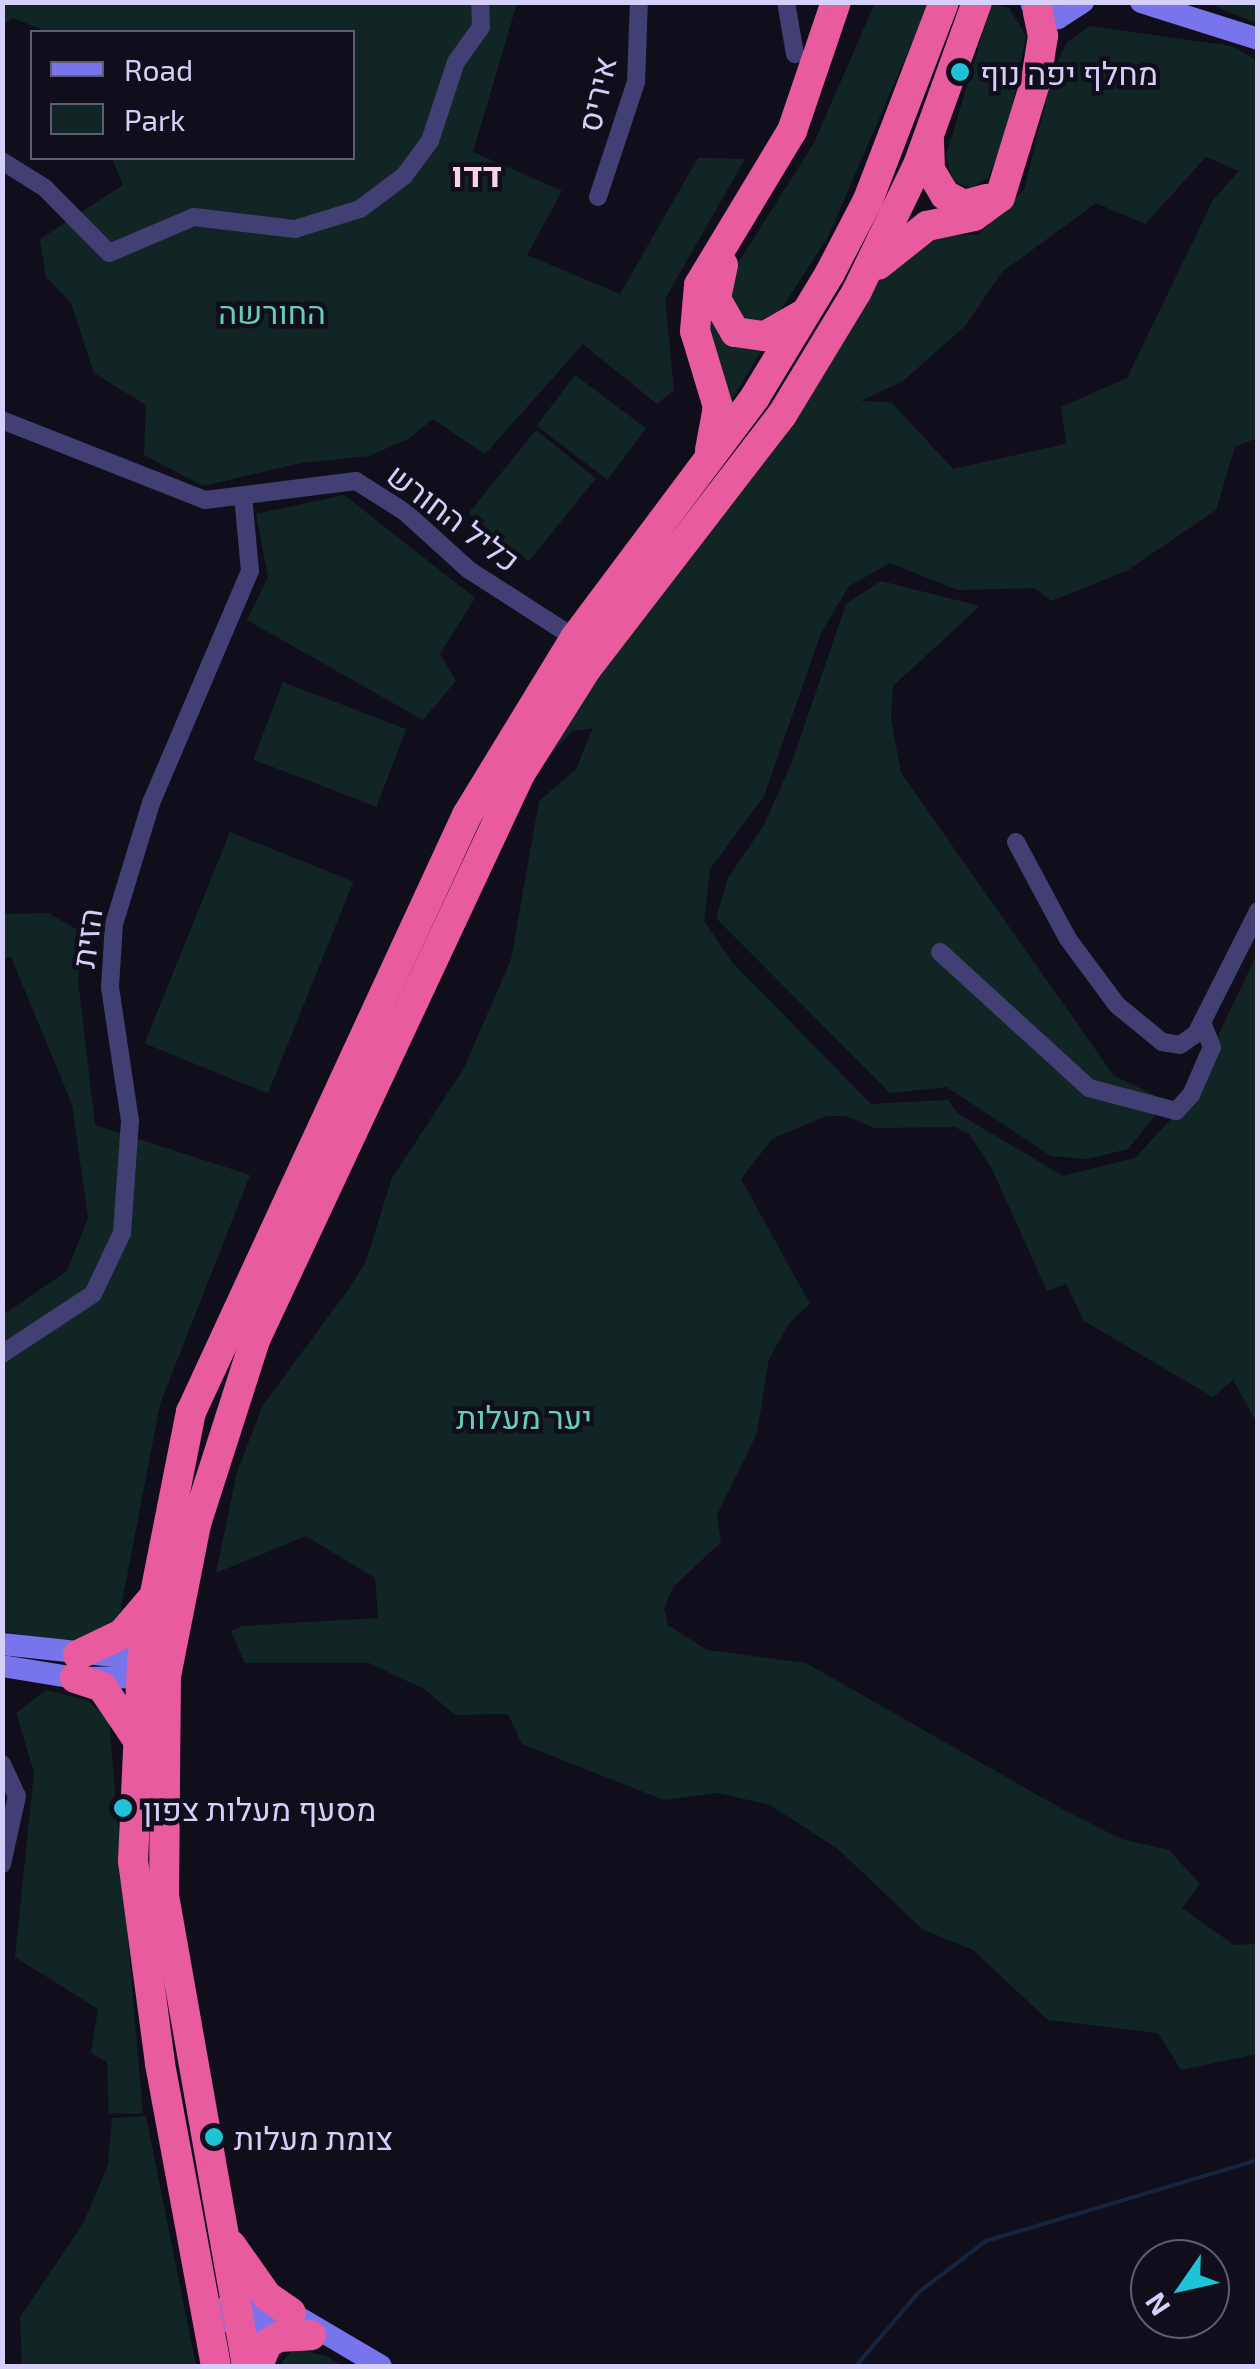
<!DOCTYPE html>
<meta charset="utf-8">
<style>
body{margin:0}
#map{position:relative;width:1260px;height:2369px;overflow:hidden;background:#110e1c;font-family:"Exo 2",Heebo,sans-serif}
div>[style]{position:absolute}
[style*='--x']{left:calc(var(--x)*1px);top:calc(var(--y)*1px);width:calc(var(--w)*1px);rotate:calc(var(--a)*1deg)}
.green>*{inset:0;background:#122525;transform-origin:0 0}
.stream>*{height:4px;margin:-2px;padding:0 2px;transform-origin:2px;border-radius:2px;background:#152540}
.street>*{height:18px;margin:-9px;padding:0 9px;transform-origin:9px;border-radius:9px;background:#423f75}
.secondary>*{height:22px;margin:-11px;padding:0 11px;transform-origin:11px;border-radius:11px;background:#7774ec}
.highway>*{height:30px;margin:-15px;padding:0 15px;transform-origin:15px;border-radius:15px;background:#e85b9e}
.dots>*{width:28px;height:28px;translate:-50% -50%;box-sizing:border-box;border:5px solid #110e1c;border-radius:50%}
span{translate:-50% -50%;white-space:nowrap;text-align:center;line-height:1.15;-webkit-text-stroke:9px #110e1c;paint-order:stroke}
.poi-label{font-size:32px;color:#d5d0f9}
.left{translate:0 -50%;text-align:left}
.street-label{font-size:32px;color:#d5d0f9}
.park-label{font-size:32px;color:#67ceb5}
.neighbourhood-label{font-size:35px;color:#f9d2ea;font-weight:700}
.frame{position:absolute;inset:0;border:5px solid #d5d0f9;pointer-events:none}
.legend{position:absolute;left:30px;top:30px;width:325px;height:130px;box-sizing:border-box;background:#110e1c;border:2px solid #5f5c74;margin:0;padding:12px 18px;list-style:none;font-size:30px;color:#d5d0f9}
.legend li{display:flex;align-items:center;gap:20px;height:50px}
.legend b{width:50px;border:2px solid #5f5c74}
.north{position:absolute;left:1130px;top:2239px;width:100px;height:100px;box-sizing:border-box;background:#110e1c;border:2px solid #5f5c74;border-radius:50%;rotate:236deg;font-size:28px;font-weight:700;line-height:40px;text-align:center;color:#d5d0f9}
.north::after{content:'';display:block;margin:auto;width:35px;height:45px;background:#1ec3d7;clip-path:polygon(50% 0,100% 100%,50% 72%,0 100%)}
</style>
<div id="map">
<div class="green">
<i style="clip-path:polygon(3px 2px,517px 3px,473px 152px,562px 191px,527px 255px,620px 294px,698px 158px,745px 159px,665px 299px,674px 390px,657px 404px,583px 344px,485px 454px,433px 419px,408px 439px,369px 456px,301px 463px,203px 486px,144px 455px,146px 405px,94px 373px,71px 303px,46px 277px,40px 239px,123px 185px,112px 158px,352px 158px,352px 32px,48px 32px,13px 18px,3px 25px)"></i>
<i style="clip-path:polygon(875px 3px,929px 3px,829px 235px,780px 311px,749px 325px,730px 308px,730px 276px,814px 143px)"></i>
<i style="clip-path:polygon(992px 3px,1009px 8px,1026px 36px,1008px 129px,988px 178px,971px 188px,954px 182px,946px 156px)"></i>
<i style="clip-path:polygon(1208px 3px,1257px 3px,1257px 24px)"></i>
<i style="clip-path:polygon(evenodd,1090px 26px,1232px 46px,1257px 61px,1257px 438px,1235px 447px,1216px 510px,1128px 570px,1052px 601px,1034px 588px,958px 590px,890px 563px,849px 586px,821px 633px,764px 796px,710px 869px,704px 921px,731px 961px,871px 1104px,948px 1100px,957px 1113px,1063px 1176px,1135px 1158px,1186px 1103px,1257px 954px,1257px 1423px,1233px 1380px,1213px 1397px,1084px 1321px,1066px 1284px,1047px 1291px,992px 1169px,969px 1134px,955px 1127px,875px 1128px,846px 1116px,826px 1116px,772px 1139px,741px 1179px,810px 1304px,790px 1322px,769px 1359px,757px 1433px,717px 1515px,721px 1542px,673px 1587px,664px 1608px,668px 1625px,707px 1650px,806px 1663px,1064px 1810px,1121px 1839px,1169px 1850px,1200px 1884px,1182px 1908px,1234px 1945px,1257px 1944px,1257px 2054px,1181px 2070px,1158px 2033px,1048px 2020px,973px 1950px,922px 1929px,838px 1849px,770px 1805px,718px 1793px,664px 1800px,522px 1744px,508px 1714px,455px 1715px,426px 1690px,369px 1663px,245px 1663px,231px 1631px,242px 1626px,378px 1618px,375px 1578px,306px 1536px,216px 1573px,237px 1472px,263px 1405px,351px 1286px,366px 1261px,392px 1178px,463px 1070px,511px 960px,539px 801px,576px 769px,593px 728px,572px 731px,526px 782px,634px 616px,802px 410px,889px 265px,906px 249px,948px 234px,978px 235px,1024px 190px,1054px 69px,1067px 42px,1090px 26px,1206px 157px,1239px 171px,1213px 200px,1127px 378px,1061px 407px,1066px 444px,953px 469px,891px 402px,861px 401px,903px 381px,965px 326px,1002px 272px,1096px 203px,1145px 224px,1206px 157px)"></i>
<i style="clip-path:polygon(710px 321px,720px 334px,761px 351px,731px 401px,704px 335px)"></i>
<i style="left:575px;top:375px;width:89px;height:64px;rotate:37deg"></i>
<i style="left:536px;top:430px;width:77px;height:107px;rotate:39deg"></i>
<i style="clip-path:polygon(344px 495px,475px 598px,440px 654px,456px 681px,423px 720px,247px 620px,268px 577px,256px 514px)"></i>
<i style="clip-path:polygon(881px 581px,980px 606px,893px 686px,891px 719px,901px 773px,1114px 1076px,1167px 1101px,1128px 1149px,1087px 1159px,1051px 1156px,947px 1087px,890px 1093px,716px 918px,728px 878px,764px 825px,792px 762px,846px 604px)"></i>
<i style="left:283px;top:682px;width:132px;height:83px;rotate:21deg"></i>
<i style="left:230px;top:832px;width:133px;height:228px;rotate:22deg"></i>
<i style="clip-path:polygon(48px 913px,85px 934px,78px 979px,95px 1125px,250px 1175px,160px 1404px,119px 1618px,74px 1645px,3px 1631px,3px 1315px,67px 1271px,88px 1218px,72px 1104px,11px 957px,3px 958px,2px 914px)"></i>
<i style="clip-path:polygon(46px 1690px,87px 1700px,109px 1720px,143px 2114px,109px 2113px,107px 2062px,91px 2053px,98px 2009px,15px 1957px,34px 1772px,16px 1713px)"></i>
<i style="clip-path:polygon(146px 2116px,196px 2366px,22px 2366px,20px 2317px,83px 2224px,108px 2165px,112px 2118px)"></i>
<i style="clip-path:polygon(293px 2349px,327px 2356px,342px 2366px,279px 2366px)"></i>
</div>
<div class="stream">
<i style="--x:856;--y:2366;--w:97;--a:-49.6"></i>
<i style="--x:919;--y:2292;--w:84;--a:-37.3"></i>
<i style="--x:986;--y:2241;--w:284;--a:-16.6"></i>
</div>
<div class="street">
<i style="--x:786;--y:2;--w:53;--a:80.2"></i>
<i style="--x:2;--y:161;--w:51;--a:32.1"></i>
<i style="--x:45;--y:188;--w:91;--a:45.4"></i>
<i style="--x:109;--y:253;--w:92;--a:-23"></i>
<i style="--x:194;--y:217;--w:102;--a:6.8"></i>
<i style="--x:295;--y:229;--w:68;--a:-17.1"></i>
<i style="--x:360;--y:209;--w:55;--a:-36.9"></i>
<i style="--x:404;--y:176;--w:44;--a:-53.4"></i>
<i style="--x:430;--y:141;--w:83;--a:-71.8"></i>
<i style="--x:456;--y:62;--w:43;--a:-54.5"></i>
<i style="--x:481;--y:27;--w:25;--a:-92"></i>
<i style="--x:598;--y:197;--w:121;--a:-71.7"></i>
<i style="--x:636;--y:82;--w:80;--a:-87.9"></i>
<i style="--x:2;--y:420;--w:218;--a:21.5"></i>
<i style="--x:205;--y:500;--w:152;--a:-7.2"></i>
<i style="--x:356;--y:481;--w:58;--a:32.3"></i>
<i style="--x:405;--y:512;--w:86;--a:42.2"></i>
<i style="--x:469;--y:570;--w:126;--a:32.7"></i>
<i style="--x:1016;--y:842;--w:110;--a:61.8"></i>
<i style="--x:1068;--y:939;--w:82;--a:53.4"></i>
<i style="--x:1117;--y:1005;--w:58;--a:39.4"></i>
<i style="--x:1162;--y:1042;--w:18;--a:9"></i>
<i style="--x:1180;--y:1045;--w:19;--a:-35"></i>
<i style="--x:1196;--y:1034;--w:138;--a:-63.2"></i>
<i style="--x:940;--y:952;--w:202;--a:42.4"></i>
<i style="--x:1089;--y:1088;--w:90;--a:14.8"></i>
<i style="--x:1176;--y:1111;--w:22;--a:-47"></i>
<i style="--x:1191;--y:1095;--w:52;--a:-66.4"></i>
<i style="--x:1212;--y:1047;--w:27;--a:-112"></i>
<i style="--x:2;--y:1354;--w:109;--a:-33.4"></i>
<i style="--x:93;--y:1294;--w:68;--a:-64.6"></i>
<i style="--x:122;--y:1233;--w:112;--a:-85.9"></i>
<i style="--x:130;--y:1121;--w:135;--a:-98.5"></i>
<i style="--x:110;--y:987;--w:63;--a:-86.4"></i>
<i style="--x:114;--y:924;--w:127;--a:-73"></i>
<i style="--x:151;--y:803;--w:252;--a:-66.9"></i>
<i style="--x:250;--y:571;--w:75;--a:-95.3"></i>
<i style="--x:2;--y:1764;--w:35;--a:65"></i>
<i style="--x:17;--y:1796;--w:70;--a:102.4"></i>
</div>
<div class="secondary">
<i style="--x:1141;--y:2;--w:123;--a:17.5"></i>
<i style="--x:1032;--y:5;--w:29;--a:27"></i>
<i style="--x:1058;--y:18;--w:30;--a:-33"></i>
<i style="--x:2;--y:1644;--w:141;--a:6.1"></i>
<i style="--x:142;--y:1659;--w:16;--a:35"></i>
<i style="--x:2;--y:1666;--w:74;--a:9.3"></i>
<i style="--x:75;--y:1678;--w:82;--a:-0.7"></i>
<i style="--x:221;--y:2309;--w:43;--a:-4"></i>
<i style="--x:264;--y:2306;--w:28;--a:15"></i>
<i style="--x:291;--y:2313;--w:104;--a:30.5"></i>
<i style="--x:226;--y:2321;--w:73;--a:7.9"></i>
</div>
<div class="highway">
<i style="--x:929;--y:141;--w:29;--a:88"></i>
<i style="--x:930;--y:170;--w:29;--a:59"></i>
<i style="--x:945;--y:195;--w:21;--a:28"></i>
<i style="--x:964;--y:205;--w:24;--a:-15"></i>
<i style="--x:723;--y:265;--w:35;--a:102"></i>
<i style="--x:716;--y:299;--w:38;--a:60"></i>
<i style="--x:735;--y:332;--w:30;--a:8"></i>
<i style="--x:765;--y:336;--w:43;--a:-29.6"></i>
<i style="--x:878;--y:265;--w:63;--a:-38.5"></i>
<i style="--x:927;--y:226;--w:48;--a:-12"></i>
<i style="--x:974;--y:216;--w:32;--a:-36"></i>
<i style="--x:1000;--y:197;--w:122;--a:-72.9"></i>
<i style="--x:1036;--y:80;--w:45;--a:-81"></i>
<i style="--x:1043;--y:36;--w:25;--a:-102"></i>
<i style="--x:710;--y:450;--w:44;--a:-79.5"></i>
<i style="--x:718;--y:407;--w:79;--a:-106.8"></i>
<i style="--x:695;--y:331;--w:46;--a:-85"></i>
<i style="--x:699;--y:285;--w:180;--a:-58.9"></i>
<i style="--x:792;--y:131;--w:136;--a:-71.2"></i>
<i style="--x:78;--y:1655;--w:49;--a:-25.5"></i>
<i style="--x:122;--y:1634;--w:45;--a:-49.5"></i>
<i style="--x:75;--y:1678;--w:28;--a:18"></i>
<i style="--x:102;--y:1687;--w:59;--a:56"></i>
<i style="--x:231;--y:2245;--w:62;--a:54.8"></i>
<i style="--x:267;--y:2296;--w:29;--a:35"></i>
<i style="--x:216;--y:2366;--w:308;--a:-100.5"></i>
<i style="--x:160;--y:2063;--w:204;--a:-97.6"></i>
<i style="--x:133;--y:1861;--w:202;--a:-87.4"></i>
<i style="--x:142;--y:1659;--w:252;--a:-78.8"></i>
<i style="--x:191;--y:1412;--w:658;--a:-65.19"></i>
<i style="--x:467;--y:815;--w:207;--a:-58.6"></i>
<i style="--x:575;--y:638;--w:301;--a:-53.2"></i>
<i style="--x:755;--y:397;--w:145;--a:-58.8"></i>
<i style="--x:830;--y:273;--w:82;--a:-62.5"></i>
<i style="--x:868;--y:200;--w:212;--a:-69"></i>
<i style="--x:247;--y:2366;--w:476;--a:-100"></i>
<i style="--x:164;--y:1897;--w:221;--a:-89.5"></i>
<i style="--x:166;--y:1676;--w:155;--a:-78.8"></i>
<i style="--x:196;--y:1524;--w:193;--a:-72.2"></i>
<i style="--x:255;--y:1340;--w:625;--a:-64.91"></i>
<i style="--x:520;--y:774;--w:125;--a:-57.7"></i>
<i style="--x:587;--y:668;--w:319;--a:-52.4"></i>
<i style="--x:782;--y:415;--w:145;--a:-58.8"></i>
<i style="--x:857;--y:291;--w:140;--a:-64.2"></i>
<i style="--x:918;--y:165;--w:173;--a:-70.1"></i>
<i style="--x:258;--y:2366;--w:24;--a:-68"></i>
<i style="--x:267;--y:2344;--w:13;--a:-32"></i>
<i style="--x:278;--y:2337;--w:33;--a:-3"></i>
</div>
<div class="dots">
<i style="left:960px;top:72px;background:#1ec3d7"></i>
<i style="left:123px;top:1808px;background:#1ec3d7"></i>
<i style="left:214px;top:2137px;background:#1ec3d7"></i>
</div>
<div class="poi-label">
<span class="left" style="left:980px;top:72px">מחלף יפה נוף</span>
<span class="left" style="left:143px;top:1808px">מסעף מעלות צפון</span>
<span class="left" style="left:234px;top:2137px">צומת מעלות</span>
</div>
<div class="street-label">
<span style="left:596px;top:94px;rotate:-77deg">איריס</span>
<span style="left:454px;top:517px;rotate:37deg">כליל החורש</span>
<span style="left:86px;top:938px;rotate:-82deg">הזית</span>
</div>
<div class="park-label">
<span style="left:272px;top:311px">החורשה</span>
<span style="left:524px;top:1416px">יער מעלות</span>
</div>
<div class="neighbourhood-label">
<span style="left:477px;top:173px">דדו</span>
</div>
<div class="frame"></div>
<ul class="legend">
<li><b style="height:12px;background:#7774ec"></b>Road</li>
<li><b style="height:28px;background:#122525"></b>Park</li>
</ul>
<div class="north">N</div>
</div>
